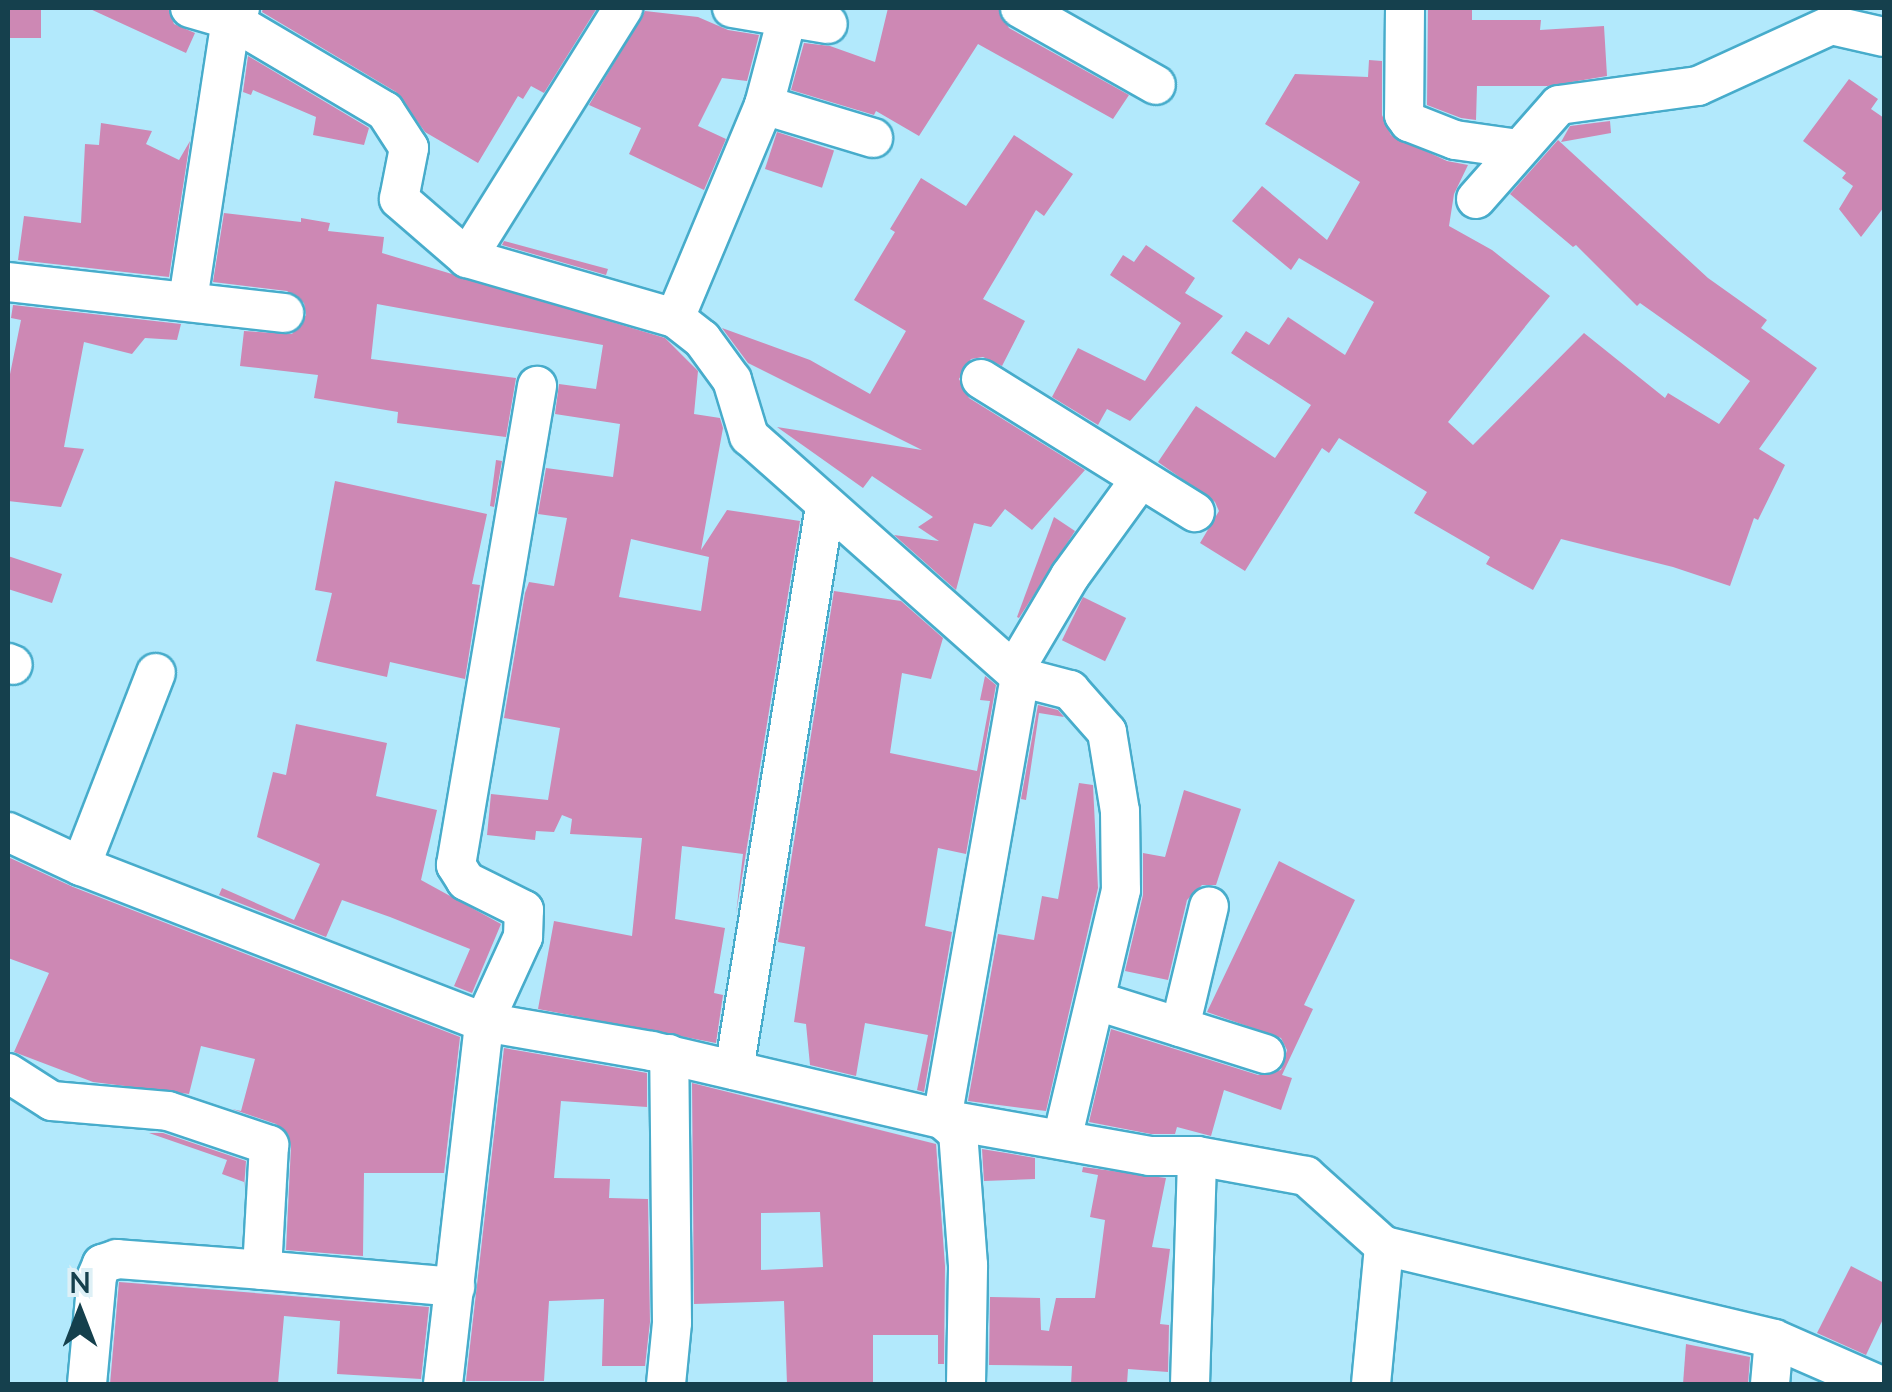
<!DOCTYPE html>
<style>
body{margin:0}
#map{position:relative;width:1892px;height:1392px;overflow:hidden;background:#b2e9fc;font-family:Lato,sans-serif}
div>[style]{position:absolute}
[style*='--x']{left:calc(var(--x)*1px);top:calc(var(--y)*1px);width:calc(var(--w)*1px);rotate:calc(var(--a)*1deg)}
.building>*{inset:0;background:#cd88b4;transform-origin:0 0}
.roads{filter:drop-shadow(2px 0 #47accb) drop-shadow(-2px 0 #47accb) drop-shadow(0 2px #47accb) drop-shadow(0 -2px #47accb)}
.street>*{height:38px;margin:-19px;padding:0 19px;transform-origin:19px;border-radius:19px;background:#fff}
span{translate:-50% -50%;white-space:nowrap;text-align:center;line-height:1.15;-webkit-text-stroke:8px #def0f6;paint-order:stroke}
.frame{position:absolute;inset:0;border:10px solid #15404d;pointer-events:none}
.north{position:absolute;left:30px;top:1262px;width:100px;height:100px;-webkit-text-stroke:8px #def0f6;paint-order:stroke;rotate:0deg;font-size:28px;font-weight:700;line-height:40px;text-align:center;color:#15404d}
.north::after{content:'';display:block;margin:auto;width:35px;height:45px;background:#15404d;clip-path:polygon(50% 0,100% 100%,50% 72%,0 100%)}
</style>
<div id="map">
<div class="building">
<i style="left:8px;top:8px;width:33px;height:30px"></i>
<i style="clip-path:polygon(88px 8px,168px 8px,174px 24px,195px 33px,186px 53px)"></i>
<i style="clip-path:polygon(263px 8px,597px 8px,544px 93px,531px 86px,523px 99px,518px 96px,478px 163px,425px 132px,396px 92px,262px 12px)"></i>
<i style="clip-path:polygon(888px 8px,998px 8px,1009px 28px,1129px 95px,1113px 119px,978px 44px,919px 136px,876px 111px,874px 115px,791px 90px,804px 43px,830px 46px,875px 62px)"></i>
<i style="clip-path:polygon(1428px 8px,1472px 8px,1472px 20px,1541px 20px,1540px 30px,1604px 26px,1607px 76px,1548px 86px,1477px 86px,1476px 120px,1461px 118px,1427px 105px)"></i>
<i style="clip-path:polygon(645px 11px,698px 17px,728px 30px,759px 35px,747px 81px,722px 78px,698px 126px,726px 139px,704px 190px,629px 154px,641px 128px,589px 105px)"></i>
<i style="clip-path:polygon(248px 56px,369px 128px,364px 145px,313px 135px,316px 117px,253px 90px,251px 95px,243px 92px)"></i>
<i style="clip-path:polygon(1369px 60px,1382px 61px,1382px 115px,1391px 135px,1447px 161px,1468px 165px,1454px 194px,1449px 226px,1492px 250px,1550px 296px,1448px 422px,1473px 445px,1584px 333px,1665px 398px,1668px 393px,1719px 424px,1750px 381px,1640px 303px,1637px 306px,1576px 245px,1573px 247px,1510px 194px,1558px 140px,1708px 278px,1767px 320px,1761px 328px,1817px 368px,1759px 449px,1785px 465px,1758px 520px,1754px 518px,1730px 586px,1673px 567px,1561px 539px,1533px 590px,1486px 564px,1490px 557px,1414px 513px,1427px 492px,1339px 438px,1329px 453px,1322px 448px,1245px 571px,1200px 543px,1219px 511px,1215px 502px,1158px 462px,1196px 406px,1275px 458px,1311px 405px,1231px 353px,1246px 331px,1269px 345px,1288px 317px,1345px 355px,1374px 302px,1299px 258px,1291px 270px,1232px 221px,1262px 186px,1327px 240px,1360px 182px,1265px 124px,1295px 74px,1368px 77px)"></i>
<i style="clip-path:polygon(1849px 79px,1878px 99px,1871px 109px,1884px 118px,1884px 207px,1861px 237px,1839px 209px,1853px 186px,1842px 178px,1846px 173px,1803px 141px)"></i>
<i style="clip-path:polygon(1610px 121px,1611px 133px,1561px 142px,1570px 126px)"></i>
<i style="clip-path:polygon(101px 123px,152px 131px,146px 144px,179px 160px,190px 141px,169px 277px,18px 260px,24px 216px,81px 223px,85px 144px,99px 145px)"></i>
<i style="left:777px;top:132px;width:60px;height:39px;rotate:18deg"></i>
<i style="clip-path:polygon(1014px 135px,1073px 174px,1044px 216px,1036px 210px,983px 299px,1025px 321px,1002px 366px,983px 357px,971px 359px,959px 379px,969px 398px,1085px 470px,1032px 530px,1005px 509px,991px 527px,974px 523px,956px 590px,894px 535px,939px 541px,918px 527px,933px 517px,872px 476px,863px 488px,777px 427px,922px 450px,748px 363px,722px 328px,810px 360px,870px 394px,906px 331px,854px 300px,895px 232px,890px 229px,921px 178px,966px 206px)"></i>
<i style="clip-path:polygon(evenodd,224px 213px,301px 222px,301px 218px,330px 223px,328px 231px,384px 237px,382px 253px,665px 338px,698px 371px,694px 414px,720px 418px,723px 428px,701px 550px,727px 510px,800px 521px,736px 914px,743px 854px,682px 846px,675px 919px,725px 928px,714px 993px,723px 995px,716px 1043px,538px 1009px,554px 921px,632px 936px,642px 838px,570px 834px,572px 819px,562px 815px,554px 832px,536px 831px,535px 840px,487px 835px,491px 794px,548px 800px,560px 728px,504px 718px,525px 593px,529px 582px,554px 586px,567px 518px,538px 514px,546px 468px,613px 477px,620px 424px,555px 414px,559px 384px,596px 389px,603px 345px,377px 304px,371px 359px,516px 378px,506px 437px,397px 423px,398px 412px,314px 398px,318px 375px,240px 366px,244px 331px,292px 334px,306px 315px,304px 303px,287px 291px,213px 282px,224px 213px,631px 539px,709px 557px,701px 611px,619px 597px,631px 539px)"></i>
<i style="clip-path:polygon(504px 241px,593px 265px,608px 269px,606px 275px,502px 245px)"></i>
<i style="clip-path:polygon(1146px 245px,1195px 278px,1185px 293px,1223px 316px,1130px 421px,1107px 409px,1098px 425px,1052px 397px,1078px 348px,1145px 381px,1181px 323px,1110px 275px,1123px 255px,1134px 262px)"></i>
<i style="clip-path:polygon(13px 305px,181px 324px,177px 340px,145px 338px,132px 354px,84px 342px,64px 447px,84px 449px,61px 507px,8px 501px,8px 384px,21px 320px,11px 318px)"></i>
<i style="clip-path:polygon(496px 460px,502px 461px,494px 507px,490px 506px)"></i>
<i style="clip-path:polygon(335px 481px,487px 514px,472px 584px,480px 585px,465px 679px,390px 662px,387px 677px,316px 661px,332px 593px,315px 590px)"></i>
<i style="clip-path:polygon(1054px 517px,1075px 531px,1019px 618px,1017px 617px)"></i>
<i style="clip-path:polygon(8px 556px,62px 574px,52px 603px,8px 589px)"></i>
<i style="clip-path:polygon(834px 591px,901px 601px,943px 638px,931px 679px,902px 673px,890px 753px,977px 771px,990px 701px,980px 700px,985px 676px,996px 685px,966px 854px,938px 848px,925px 926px,952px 932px,924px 1092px,917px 1090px,928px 1035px,865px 1023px,856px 1076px,810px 1065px,806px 1024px,794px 1022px,805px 947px,778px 942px)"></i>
<i style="left:1083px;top:597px;width:48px;height:48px;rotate:26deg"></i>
<i style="clip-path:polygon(1038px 705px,1058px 710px,1064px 717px,1039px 713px,1026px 800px,1021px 799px)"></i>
<i style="clip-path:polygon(296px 724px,387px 743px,376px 796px,437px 810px,421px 880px,501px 924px,472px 993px,454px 986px,470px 949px,390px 917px,342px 900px,326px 937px,219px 895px,222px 888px,294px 920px,320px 864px,257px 837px,273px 772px,286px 775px)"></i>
<i style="clip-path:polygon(1079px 783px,1093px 785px,1098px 888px,1046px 1111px,968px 1101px,998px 934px,1034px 940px,1042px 896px,1058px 899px)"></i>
<i style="clip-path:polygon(1184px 790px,1241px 809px,1216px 885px,1202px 885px,1187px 900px,1168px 980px,1125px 971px,1143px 895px,1143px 853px,1165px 857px)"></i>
<i style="clip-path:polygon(8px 857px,73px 887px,460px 1037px,444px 1173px,364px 1173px,363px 1256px,286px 1250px,291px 1146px,288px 1134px,276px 1124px,232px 1109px,241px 1111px,255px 1059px,201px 1046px,189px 1094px,93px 1082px,14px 1052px,49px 973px,8px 958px)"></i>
<i style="clip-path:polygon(1279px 861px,1355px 900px,1304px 1005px,1313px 1009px,1282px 1075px,1292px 1078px,1281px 1110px,1224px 1090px,1211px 1136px,1177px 1127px,1175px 1134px,1151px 1134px,1089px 1122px,1111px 1029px,1258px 1075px,1281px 1070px,1287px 1050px,1281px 1038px,1207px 1012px)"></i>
<i style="clip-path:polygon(504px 1048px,647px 1073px,647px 1107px,561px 1101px,554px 1178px,610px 1179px,609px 1198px,648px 1199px,650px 1322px,645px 1366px,602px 1366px,604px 1299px,549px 1301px,544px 1381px,466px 1381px)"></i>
<i style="clip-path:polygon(evenodd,692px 1083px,936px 1144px,945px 1266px,944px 1364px,938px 1364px,938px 1335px,873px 1335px,873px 1384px,787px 1384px,784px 1301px,694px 1304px,692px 1083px,820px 1212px,823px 1267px,761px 1270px,761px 1213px,820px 1212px)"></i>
<i style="clip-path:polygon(149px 1133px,163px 1133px,246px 1161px,244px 1188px,244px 1182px,222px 1174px,227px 1160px)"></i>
<i style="clip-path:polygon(982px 1149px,1035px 1158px,1035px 1179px,984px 1181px)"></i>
<i style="clip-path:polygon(1083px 1167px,1166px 1178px,1152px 1247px,1170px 1249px,1160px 1324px,1169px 1325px,1168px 1372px,1128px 1369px,1127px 1384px,1071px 1384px,1072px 1366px,989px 1365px,990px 1297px,1040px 1298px,1041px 1330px,1049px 1331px,1056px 1298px,1095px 1298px,1105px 1220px,1090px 1217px,1098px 1175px,1082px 1172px)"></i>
<i style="clip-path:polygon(1851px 1266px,1884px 1283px,1884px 1317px,1866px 1355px,1817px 1333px)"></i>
<i style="clip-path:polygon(119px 1282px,429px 1307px,421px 1379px,337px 1374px,340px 1321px,284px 1316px,278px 1384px,110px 1384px)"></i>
<i style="clip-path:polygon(1686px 1344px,1750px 1357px,1748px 1384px,1683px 1384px)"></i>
</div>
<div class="roads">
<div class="street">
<i style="--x:190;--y:8;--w:43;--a:16.3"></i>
<i style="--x:231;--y:20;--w:179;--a:30.6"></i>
<i style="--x:385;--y:111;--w:44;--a:57"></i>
<i style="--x:409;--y:148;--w:52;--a:101.1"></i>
<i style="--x:399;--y:199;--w:90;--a:40.9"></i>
<i style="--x:467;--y:258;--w:216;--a:16.1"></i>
<i style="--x:675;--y:318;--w:34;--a:38"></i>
<i style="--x:702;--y:339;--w:51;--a:53.8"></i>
<i style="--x:732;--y:380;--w:59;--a:73.1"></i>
<i style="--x:749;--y:436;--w:363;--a:41.6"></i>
<i style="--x:1020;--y:677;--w:52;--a:14.6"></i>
<i style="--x:1070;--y:690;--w:56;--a:48.6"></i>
<i style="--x:1107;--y:732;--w:80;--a:80.7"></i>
<i style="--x:1120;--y:811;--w:79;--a:89.3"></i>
<i style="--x:1121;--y:890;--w:257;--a:103.3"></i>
<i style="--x:732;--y:8;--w:97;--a:9.5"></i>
<i style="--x:1020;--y:8;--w:156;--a:29.5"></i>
<i style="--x:1405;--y:8;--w:107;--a:90.5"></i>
<i style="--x:1404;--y:115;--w:9;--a:54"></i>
<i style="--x:1409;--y:122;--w:49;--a:21.4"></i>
<i style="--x:1455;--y:140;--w:64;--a:8.1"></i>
<i style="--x:764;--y:105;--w:114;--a:16.8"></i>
<i style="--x:1476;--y:199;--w:125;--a:-48.6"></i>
<i style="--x:1559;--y:105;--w:140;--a:-7.8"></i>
<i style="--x:1698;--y:86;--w:146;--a:-24.6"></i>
<i style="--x:1831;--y:25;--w:54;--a:12.8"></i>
<i style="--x:467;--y:258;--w:295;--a:-58"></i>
<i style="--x:8;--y:282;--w:278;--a:6.4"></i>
<i style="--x:188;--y:300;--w:283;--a:-81.3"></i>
<i style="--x:231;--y:20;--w:15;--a:-53"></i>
<i style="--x:675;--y:318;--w:231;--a:-67.3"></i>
<i style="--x:764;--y:105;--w:90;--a:-75.2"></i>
<i style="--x:981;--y:379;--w:252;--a:31.9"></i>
<i style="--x:8;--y:663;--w:5;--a:22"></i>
<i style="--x:1015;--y:669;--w:108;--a:-59.4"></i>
<i style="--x:1070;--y:576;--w:117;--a:-54"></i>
<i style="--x:8;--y:832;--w:81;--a:25"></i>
<i style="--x:81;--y:866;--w:432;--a:21.2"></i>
<i style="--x:484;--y:1022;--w:170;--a:9.8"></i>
<i style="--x:652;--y:1051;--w:298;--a:13.2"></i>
<i style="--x:942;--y:1119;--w:210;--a:10.1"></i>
<i style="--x:1149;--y:1156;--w:48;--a:0"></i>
<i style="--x:1197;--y:1156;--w:111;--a:10.4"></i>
<i style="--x:1306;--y:1176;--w:105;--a:41.9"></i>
<i style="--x:1384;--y:1246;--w:401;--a:13.4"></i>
<i style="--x:1774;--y:1339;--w:112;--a:23.6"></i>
<i style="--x:81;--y:866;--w:207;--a:-68.8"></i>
<i style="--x:1097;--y:1001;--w:176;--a:17.5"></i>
<i style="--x:1180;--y:1027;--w:124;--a:-76.5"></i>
<i style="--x:734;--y:1070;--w:571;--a:-80.83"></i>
<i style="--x:8;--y:1073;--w:52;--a:32.5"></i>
<i style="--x:52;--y:1101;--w:116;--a:4.9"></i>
<i style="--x:168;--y:1111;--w:107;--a:18.6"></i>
<i style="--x:269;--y:1145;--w:125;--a:93.2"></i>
<i style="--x:262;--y:1270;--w:194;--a:5"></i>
<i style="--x:87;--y:1384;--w:108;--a:-84.7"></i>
<i style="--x:97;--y:1276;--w:13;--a:-67"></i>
<i style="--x:102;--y:1264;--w:16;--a:-18"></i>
<i style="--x:117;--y:1259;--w:145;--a:4.3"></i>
<i style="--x:443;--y:1384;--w:364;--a:-83.5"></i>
<i style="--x:484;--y:1022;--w:94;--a:-65.4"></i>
<i style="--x:523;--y:937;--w:27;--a:-88"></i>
<i style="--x:524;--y:910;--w:65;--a:-153.4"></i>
<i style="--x:466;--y:881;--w:19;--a:-122"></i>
<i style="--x:456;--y:865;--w:486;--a:-80.4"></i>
<i style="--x:666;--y:1384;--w:61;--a:-84.4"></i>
<i style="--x:672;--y:1323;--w:269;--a:-90.6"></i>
<i style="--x:966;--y:1384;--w:119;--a:-89"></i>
<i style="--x:968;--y:1265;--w:132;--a:-94.3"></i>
<i style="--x:958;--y:1133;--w:21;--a:-139"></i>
<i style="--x:942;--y:1119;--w:449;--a:-80"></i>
<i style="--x:1190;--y:1384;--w:228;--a:-88.2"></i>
<i style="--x:1371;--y:1384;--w:139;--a:-84.6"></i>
<i style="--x:1770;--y:1384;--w:45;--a:-84.9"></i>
</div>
</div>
<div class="frame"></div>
<div class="north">N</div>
</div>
